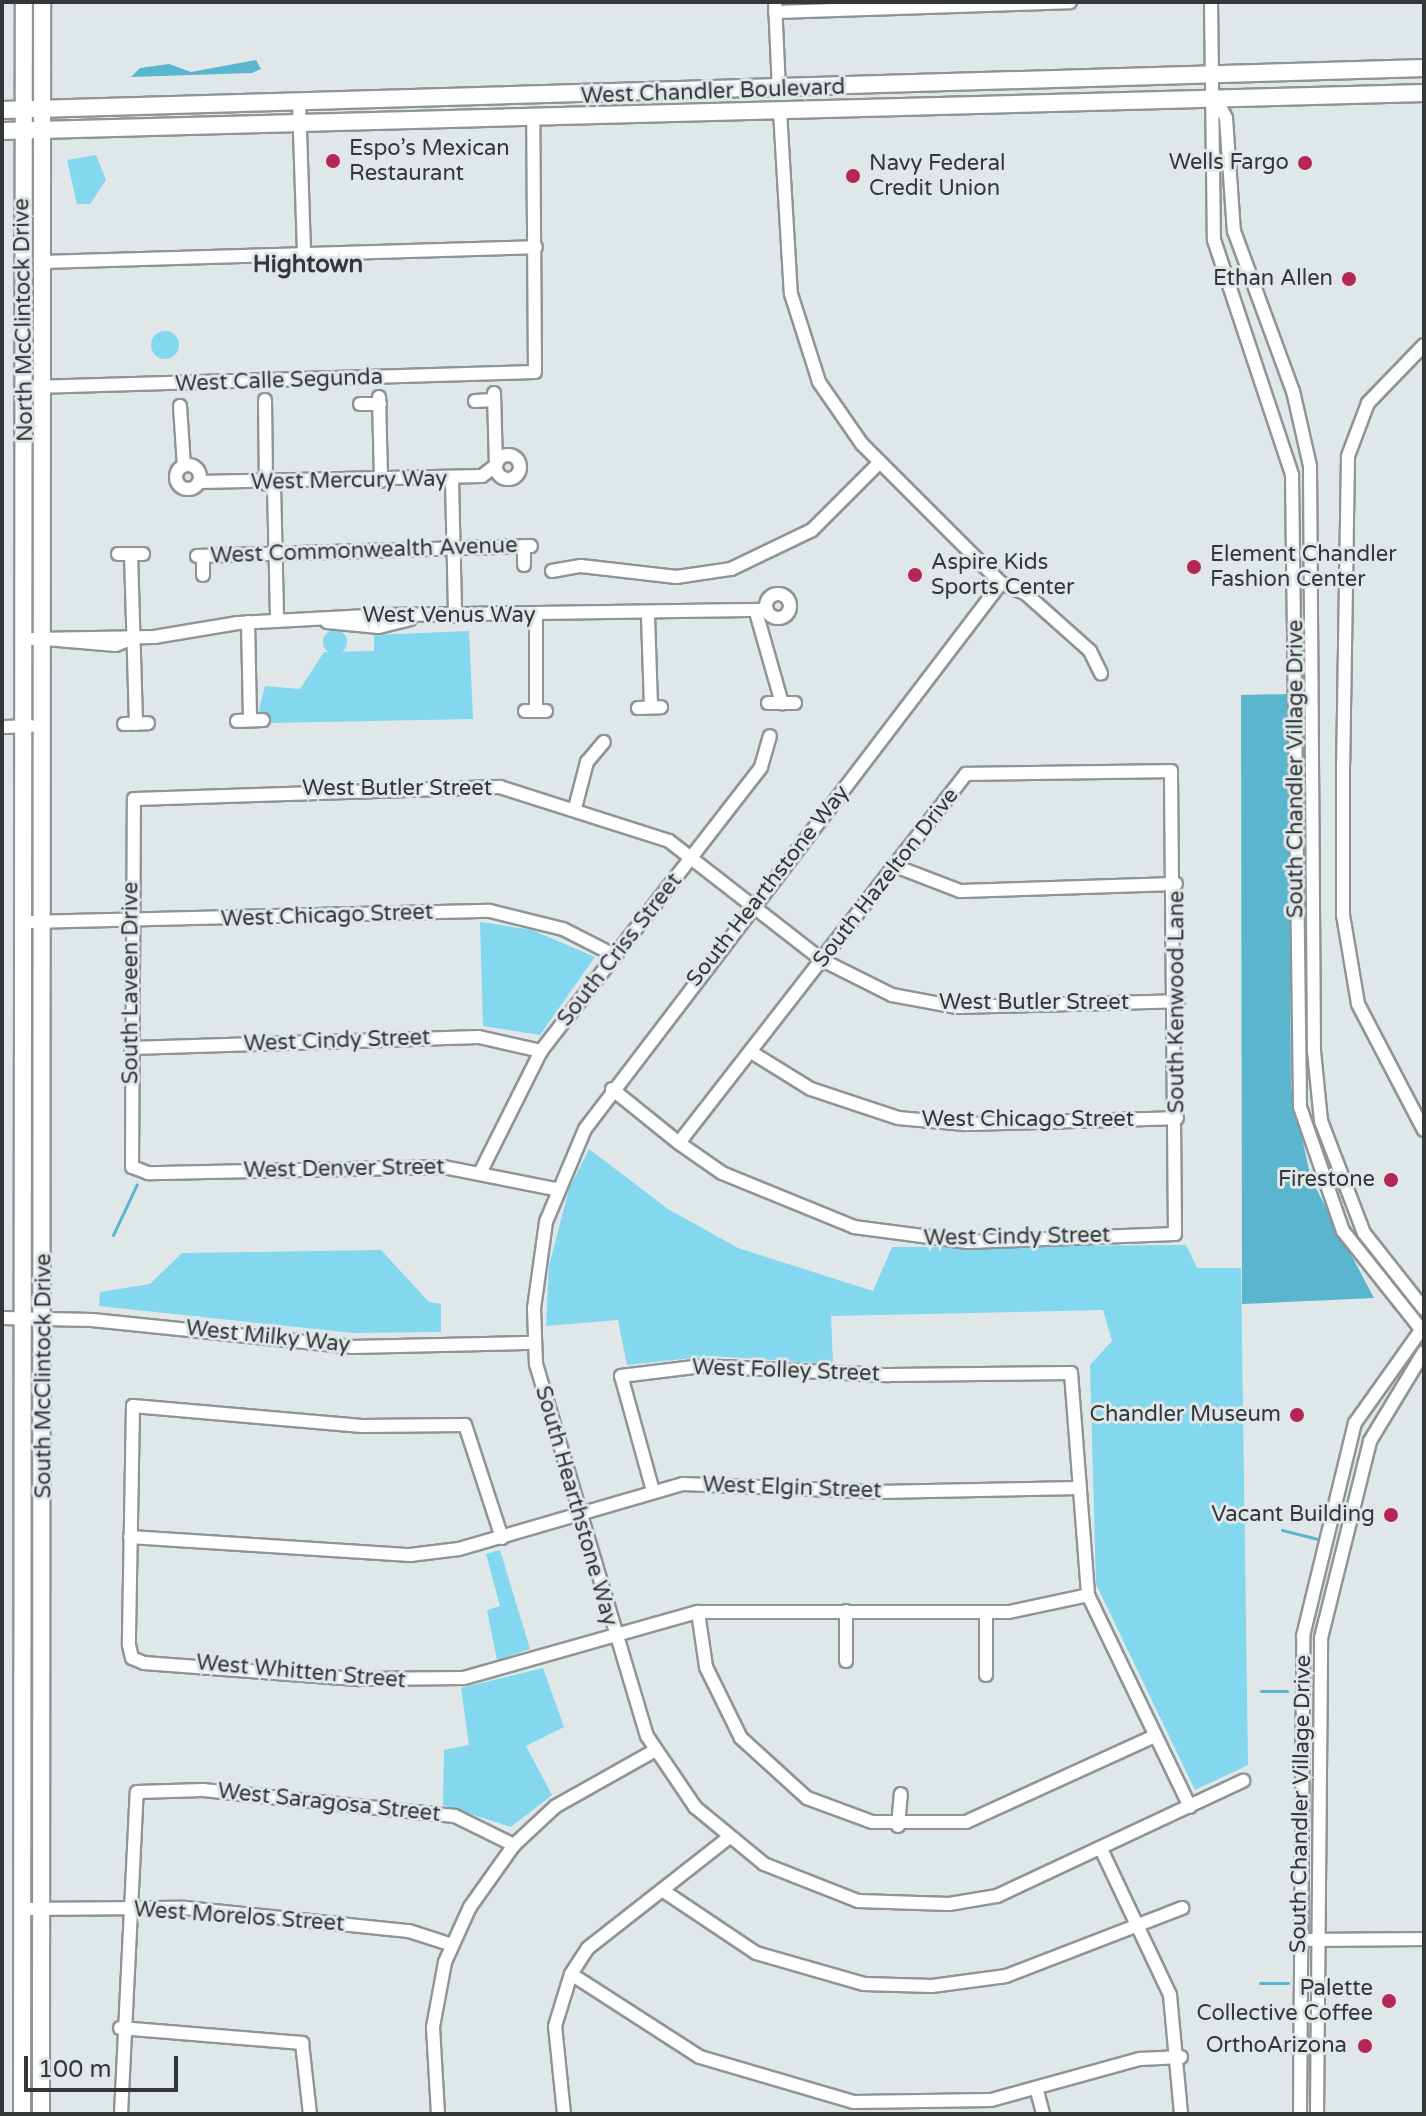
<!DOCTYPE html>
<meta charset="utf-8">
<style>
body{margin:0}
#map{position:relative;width:1426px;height:2116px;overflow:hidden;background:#e0e7e9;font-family:"Varela Round",sans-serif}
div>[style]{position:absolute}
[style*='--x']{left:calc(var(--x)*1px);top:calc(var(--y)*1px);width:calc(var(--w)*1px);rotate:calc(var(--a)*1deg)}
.green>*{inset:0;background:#83d7ee}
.round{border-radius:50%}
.water>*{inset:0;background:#59b6ce}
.stream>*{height:3px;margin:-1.5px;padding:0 1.5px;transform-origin:1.5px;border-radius:1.5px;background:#59b6ce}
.roads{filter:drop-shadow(2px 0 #8f9597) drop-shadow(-2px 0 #8f9597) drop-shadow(0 2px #8f9597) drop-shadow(0 -2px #8f9597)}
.minor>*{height:12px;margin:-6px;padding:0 6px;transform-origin:6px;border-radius:6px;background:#fff}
.minor>.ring{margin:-6px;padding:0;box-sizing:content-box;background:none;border:12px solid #fff;border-radius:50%}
.major>*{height:16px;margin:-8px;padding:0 8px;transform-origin:8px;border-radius:8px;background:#fff}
.dots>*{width:22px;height:22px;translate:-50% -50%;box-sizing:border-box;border:4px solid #e0e7e9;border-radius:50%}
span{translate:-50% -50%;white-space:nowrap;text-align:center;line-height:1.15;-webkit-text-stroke:6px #e0e7e9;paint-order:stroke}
.street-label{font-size:22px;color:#343738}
.poi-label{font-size:22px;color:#343738}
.left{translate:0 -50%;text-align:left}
.right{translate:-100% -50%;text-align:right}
.neighbourhood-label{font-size:24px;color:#343738;font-weight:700}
.frame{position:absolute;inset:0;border:4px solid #343738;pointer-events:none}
.scale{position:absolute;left:24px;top:2056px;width:154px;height:36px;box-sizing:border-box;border:4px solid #343738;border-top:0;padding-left:10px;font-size:24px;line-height:28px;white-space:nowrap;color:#343738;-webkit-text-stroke:6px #e0e7e9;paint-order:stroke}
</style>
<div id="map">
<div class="green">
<i style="clip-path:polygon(96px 155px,106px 180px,90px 204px,77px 204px,67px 160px)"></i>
<i class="round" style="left:151px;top:331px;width:28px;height:28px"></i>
<i class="round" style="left:323px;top:630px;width:24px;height:24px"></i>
<i style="clip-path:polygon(469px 631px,473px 719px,271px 723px,269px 714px,258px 714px,265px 686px,300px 689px,324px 652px,374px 651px,374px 635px)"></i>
<i style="clip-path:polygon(480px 922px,532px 930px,595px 957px,540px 1035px,483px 1026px)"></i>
<i style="clip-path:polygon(589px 1149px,668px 1209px,738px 1248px,873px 1291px,892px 1247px,1186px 1245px,1197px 1268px,1241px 1268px,1248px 1765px,1195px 1790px,1096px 1584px,1090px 1365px,1112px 1341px,1103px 1310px,831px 1316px,833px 1364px,711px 1356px,627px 1365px,618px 1320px,546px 1326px,549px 1266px,569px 1189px)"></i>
<i style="clip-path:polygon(381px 1250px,429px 1302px,441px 1304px,441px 1332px,353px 1333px,99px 1306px,100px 1292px,150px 1284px,182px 1253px)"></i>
<i style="clip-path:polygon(500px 1550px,530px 1649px,497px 1660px,487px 1610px,500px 1606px,486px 1554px)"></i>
<i style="clip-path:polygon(543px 1668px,564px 1727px,526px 1746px,552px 1795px,511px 1827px,443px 1805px,444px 1750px,469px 1745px,461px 1688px)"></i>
</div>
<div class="water">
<i style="clip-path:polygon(256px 60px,261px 69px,252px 73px,131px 77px,140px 68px,169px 64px,191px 72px)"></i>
<i style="clip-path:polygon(1288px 694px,1291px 1087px,1311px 1179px,1374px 1298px,1242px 1304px,1241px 695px)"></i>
</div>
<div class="stream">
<i style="--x:113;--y:1235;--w:56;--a:-64.8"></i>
<i style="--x:1282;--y:1530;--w:36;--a:14"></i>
<i style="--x:1261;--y:1691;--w:26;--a:0"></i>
<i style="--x:1260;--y:1983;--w:28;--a:0"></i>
</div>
<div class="roads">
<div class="minor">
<i style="--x:775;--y:2;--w:88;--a:87.4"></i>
<i style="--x:1211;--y:2;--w:238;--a:89.3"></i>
<i style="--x:1214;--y:240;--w:248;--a:71.6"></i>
<i style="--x:1292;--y:475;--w:632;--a:89.27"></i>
<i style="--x:1300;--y:1107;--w:131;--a:70.9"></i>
<i style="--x:1343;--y:1231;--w:130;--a:51.5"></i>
<i style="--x:775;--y:12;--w:295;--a:-1.9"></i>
<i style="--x:1216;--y:99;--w:21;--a:62"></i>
<i style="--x:1226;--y:118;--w:113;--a:86"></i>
<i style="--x:1234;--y:231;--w:171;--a:69.8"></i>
<i style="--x:1293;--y:391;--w:77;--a:77.2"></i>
<i style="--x:1310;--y:466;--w:585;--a:89.61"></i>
<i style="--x:1314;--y:1051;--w:70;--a:84.3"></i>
<i style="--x:1321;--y:1121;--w:120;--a:69"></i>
<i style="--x:1364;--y:1233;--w:97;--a:51.7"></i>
<i style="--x:299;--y:101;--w:154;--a:88.1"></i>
<i style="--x:780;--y:111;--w:183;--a:86.6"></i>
<i style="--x:791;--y:294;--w:92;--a:72.3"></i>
<i style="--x:819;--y:382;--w:75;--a:55.3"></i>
<i style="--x:862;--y:444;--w:197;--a:45"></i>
<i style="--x:40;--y:262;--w:496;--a:-1.7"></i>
<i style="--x:1424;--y:345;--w:81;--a:134"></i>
<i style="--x:1368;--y:403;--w:57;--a:110.7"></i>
<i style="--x:1348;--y:456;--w:308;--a:90.9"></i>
<i style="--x:1343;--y:764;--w:151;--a:90"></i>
<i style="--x:1343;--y:915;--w:90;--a:80.4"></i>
<i style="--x:1358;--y:1004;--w:142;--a:62.4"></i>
<i style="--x:34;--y:387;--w:501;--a:-1.71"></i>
<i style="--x:535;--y:372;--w:255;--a:-90.4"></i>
<i style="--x:379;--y:397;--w:84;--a:88.6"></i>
<i style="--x:265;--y:400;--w:84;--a:89.3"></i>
<i style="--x:475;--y:401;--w:19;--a:-3"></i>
<i style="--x:360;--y:404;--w:20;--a:0"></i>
<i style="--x:180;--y:406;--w:60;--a:86.2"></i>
<i class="ring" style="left:496px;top:455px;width:12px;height:12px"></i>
<i class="ring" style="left:176px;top:465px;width:12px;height:12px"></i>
<i style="--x:452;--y:479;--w:137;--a:88.7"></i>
<i style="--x:199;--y:482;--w:283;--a:-1.2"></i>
<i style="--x:482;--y:476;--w:18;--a:-38"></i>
<i style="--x:496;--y:465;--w:72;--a:-91.6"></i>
<i style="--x:274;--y:484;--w:137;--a:88.7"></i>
<i style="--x:524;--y:546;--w:19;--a:90"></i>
<i style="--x:118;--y:554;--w:25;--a:0"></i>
<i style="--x:131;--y:554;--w:170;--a:88.3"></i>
<i style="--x:197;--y:556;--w:334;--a:-1.7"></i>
<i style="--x:203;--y:556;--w:19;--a:90"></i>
<i style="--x:552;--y:571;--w:29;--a:-10"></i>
<i style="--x:581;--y:566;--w:96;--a:6.6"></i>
<i style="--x:676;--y:577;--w:56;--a:-8.3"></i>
<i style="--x:731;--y:569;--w:90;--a:-25.7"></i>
<i style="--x:812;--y:530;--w:96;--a:-45"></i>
<i style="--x:1001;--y:583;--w:686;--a:127.3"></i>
<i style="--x:585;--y:1129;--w:101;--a:112.8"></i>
<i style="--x:546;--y:1222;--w:87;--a:97.9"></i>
<i style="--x:534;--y:1308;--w:56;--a:88"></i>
<i style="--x:536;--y:1364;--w:388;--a:73.4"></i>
<i style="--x:647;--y:1736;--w:86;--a:55.9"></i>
<i style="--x:695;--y:1807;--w:89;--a:39.6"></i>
<i style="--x:764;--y:1864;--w:101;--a:21.5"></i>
<i style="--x:858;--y:1901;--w:91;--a:1.9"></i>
<i style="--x:949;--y:1904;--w:49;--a:-9.5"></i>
<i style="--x:997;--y:1896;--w:272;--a:-25.1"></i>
<i style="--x:1001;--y:583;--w:26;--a:23"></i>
<i style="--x:1025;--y:593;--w:87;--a:41.7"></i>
<i style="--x:1090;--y:651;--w:25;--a:64"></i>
<i class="ring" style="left:766px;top:594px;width:12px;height:12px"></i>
<i style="--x:756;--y:612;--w:95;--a:74.1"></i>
<i style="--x:536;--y:614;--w:97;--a:90"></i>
<i style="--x:648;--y:616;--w:91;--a:88.1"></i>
<i style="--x:248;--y:622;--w:98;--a:88.8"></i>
<i style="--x:327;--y:622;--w:52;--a:5.5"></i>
<i style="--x:379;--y:627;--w:32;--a:-14"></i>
<i style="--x:33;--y:639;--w:121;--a:-0.9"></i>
<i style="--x:154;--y:637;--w:85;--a:-9.5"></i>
<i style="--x:238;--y:623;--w:148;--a:-3.1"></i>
<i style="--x:386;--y:615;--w:381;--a:-0.8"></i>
<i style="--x:46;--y:639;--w:70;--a:4.9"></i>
<i style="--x:116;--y:645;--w:18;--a:-22"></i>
<i style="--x:768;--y:703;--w:27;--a:0"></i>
<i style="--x:638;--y:708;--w:23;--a:-2"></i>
<i style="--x:525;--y:711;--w:21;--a:0"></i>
<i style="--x:237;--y:721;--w:26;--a:-2"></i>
<i style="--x:124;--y:724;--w:24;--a:-2"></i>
<i style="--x:2;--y:727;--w:29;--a:-2"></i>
<i style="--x:575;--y:808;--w:48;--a:-75.4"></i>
<i style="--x:587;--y:762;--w:26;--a:-50"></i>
<i style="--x:895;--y:866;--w:70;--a:21"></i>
<i style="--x:960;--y:891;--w:216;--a:-1.9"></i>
<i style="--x:29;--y:922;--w:461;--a:-1.4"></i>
<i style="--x:490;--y:911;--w:75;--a:13.9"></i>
<i style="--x:563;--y:929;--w:59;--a:27"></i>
<i style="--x:131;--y:1048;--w:348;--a:-1.8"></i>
<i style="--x:479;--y:1037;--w:64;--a:12.7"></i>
<i style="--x:751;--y:1052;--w:70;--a:31.7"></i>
<i style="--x:811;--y:1089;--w:92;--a:18.4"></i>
<i style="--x:898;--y:1118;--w:67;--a:5.1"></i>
<i style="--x:965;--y:1124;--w:212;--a:-1.6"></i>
<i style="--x:612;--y:1089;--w:86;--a:38.9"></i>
<i style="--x:679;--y:1143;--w:52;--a:34.9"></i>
<i style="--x:722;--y:1173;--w:143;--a:22.2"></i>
<i style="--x:854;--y:1227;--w:115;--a:7.5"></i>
<i style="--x:968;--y:1242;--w:207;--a:-2.2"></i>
<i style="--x:1175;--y:1234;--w:463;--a:-90.5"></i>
<i style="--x:1171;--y:771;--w:205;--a:179.2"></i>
<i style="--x:966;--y:774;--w:467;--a:127.9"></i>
<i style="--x:481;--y:1171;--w:134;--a:-63.4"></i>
<i style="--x:541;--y:1051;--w:359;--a:-52.2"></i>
<i style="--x:761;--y:767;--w:32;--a:-74"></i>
<i style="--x:555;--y:1189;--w:113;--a:-168.8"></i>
<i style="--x:444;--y:1167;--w:296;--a:178.8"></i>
<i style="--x:148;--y:1173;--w:17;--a:-159"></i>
<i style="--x:132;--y:1167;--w:368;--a:-89.7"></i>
<i style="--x:134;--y:799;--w:366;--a:-1.9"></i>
<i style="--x:500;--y:787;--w:177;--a:17.7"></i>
<i style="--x:669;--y:841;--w:194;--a:37.9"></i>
<i style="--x:822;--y:960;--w:78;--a:26.6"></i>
<i style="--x:892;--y:995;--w:65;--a:10.6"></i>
<i style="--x:956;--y:1007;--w:222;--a:-1.5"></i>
<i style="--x:2;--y:1318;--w:90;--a:1.3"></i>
<i style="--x:92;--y:1320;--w:261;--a:5.9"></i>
<i style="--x:352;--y:1347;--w:183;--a:-1.3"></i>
<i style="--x:653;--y:1491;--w:119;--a:-105.5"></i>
<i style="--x:621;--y:1376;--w:82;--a:-7"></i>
<i style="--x:702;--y:1366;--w:187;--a:2.8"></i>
<i style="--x:889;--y:1375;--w:182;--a:-0.6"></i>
<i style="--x:1071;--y:1373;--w:223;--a:85.6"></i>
<i style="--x:1088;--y:1595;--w:235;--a:64.3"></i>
<i style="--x:130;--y:1537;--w:281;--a:3.7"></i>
<i style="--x:410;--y:1555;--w:49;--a:-7"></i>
<i style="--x:459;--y:1549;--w:233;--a:-16.2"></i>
<i style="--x:683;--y:1484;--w:195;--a:2.3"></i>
<i style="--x:878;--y:1492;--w:202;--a:-1.1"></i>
<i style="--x:502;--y:1538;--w:119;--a:-108.1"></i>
<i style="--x:465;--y:1425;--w:103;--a:179.4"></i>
<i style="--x:362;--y:1426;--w:230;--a:-175"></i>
<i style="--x:133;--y:1406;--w:239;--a:91"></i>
<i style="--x:129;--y:1645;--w:13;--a:77"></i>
<i style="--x:132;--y:1658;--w:13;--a:23"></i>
<i style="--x:144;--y:1663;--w:216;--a:4.3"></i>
<i style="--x:359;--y:1679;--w:105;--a:-0.5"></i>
<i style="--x:464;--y:1678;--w:243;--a:-15.8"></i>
<i style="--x:698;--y:1612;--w:311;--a:0"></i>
<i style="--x:1009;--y:1612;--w:81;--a:-12.1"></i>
<i style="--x:698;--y:1612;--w:56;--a:81.7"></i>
<i style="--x:706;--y:1667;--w:79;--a:63.8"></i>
<i style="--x:741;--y:1738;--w:89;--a:42.3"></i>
<i style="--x:807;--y:1798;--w:69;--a:20.3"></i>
<i style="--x:872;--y:1822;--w:94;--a:0"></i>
<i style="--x:966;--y:1822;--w:208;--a:-24.5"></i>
<i style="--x:986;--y:1613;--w:62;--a:90"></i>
<i style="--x:846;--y:1661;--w:50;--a:-90"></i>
<i style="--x:898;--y:1826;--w:32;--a:-85"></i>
<i style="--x:1102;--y:1851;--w:159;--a:64.7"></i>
<i style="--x:1170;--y:1995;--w:120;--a:84.7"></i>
<i style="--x:662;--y:1890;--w:113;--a:33.8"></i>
<i style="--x:756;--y:1953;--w:112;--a:16"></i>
<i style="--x:864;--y:1984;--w:68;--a:1.7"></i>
<i style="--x:932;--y:1986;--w:75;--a:-7.7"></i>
<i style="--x:1006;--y:1976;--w:189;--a:-21.1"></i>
<i style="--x:23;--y:1909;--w:162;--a:-0.4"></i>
<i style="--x:185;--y:1908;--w:225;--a:5.9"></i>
<i style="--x:409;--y:1931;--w:45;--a:18"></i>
<i style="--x:1310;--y:1940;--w:114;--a:-0.5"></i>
<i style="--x:571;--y:1974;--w:153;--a:32.8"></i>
<i style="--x:700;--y:2057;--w:160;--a:16.3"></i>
<i style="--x:854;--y:2102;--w:137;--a:-0.8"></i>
<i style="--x:991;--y:2100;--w:155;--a:-15.4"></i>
<i style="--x:1140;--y:2059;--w:41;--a:-2.8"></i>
<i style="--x:120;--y:2028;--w:183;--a:4.7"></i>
<i style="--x:302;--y:2043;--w:71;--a:83.6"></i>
<i style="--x:1037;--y:2091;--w:24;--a:75"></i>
<i style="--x:121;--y:2114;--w:322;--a:-87.2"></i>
<i style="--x:137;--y:1792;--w:66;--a:-1.7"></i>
<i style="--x:203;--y:1790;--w:253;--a:5.9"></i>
<i style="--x:455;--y:1816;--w:66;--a:26.2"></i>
<i style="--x:438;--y:2114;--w:87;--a:-93.3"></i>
<i style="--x:433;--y:2027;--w:66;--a:-79.5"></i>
<i style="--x:445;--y:1962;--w:60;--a:-65.6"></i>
<i style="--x:470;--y:1907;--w:76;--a:-54.6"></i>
<i style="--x:514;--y:1845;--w:57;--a:-42.9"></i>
<i style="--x:556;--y:1806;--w:112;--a:-29.3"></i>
<i style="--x:564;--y:2114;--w:88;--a:-95.8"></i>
<i style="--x:555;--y:2026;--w:54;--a:-72.9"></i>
<i style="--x:571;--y:1974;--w:31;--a:-57"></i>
<i style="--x:588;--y:1948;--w:177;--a:-38.1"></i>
<i style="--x:1300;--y:2114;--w:478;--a:-89.6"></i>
<i style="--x:1303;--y:1636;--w:219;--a:-76.3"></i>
<i style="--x:1355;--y:1423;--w:119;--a:-54.6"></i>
<i style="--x:1317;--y:2114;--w:476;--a:-89.5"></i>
<i style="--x:1321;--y:1638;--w:203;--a:-76"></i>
<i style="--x:1370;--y:1441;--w:104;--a:-58.8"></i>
</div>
<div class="major">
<i style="--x:2;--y:110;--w:1423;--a:-1.69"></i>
<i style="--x:2;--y:131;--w:1423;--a:-1.53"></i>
<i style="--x:22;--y:2114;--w:2112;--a:-89.95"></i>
<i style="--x:41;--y:2114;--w:2112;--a:-89.97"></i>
</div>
</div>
<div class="dots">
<i style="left:333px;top:161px;background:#b52655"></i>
<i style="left:1305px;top:163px;background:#b52655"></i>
<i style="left:853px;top:176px;background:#b52655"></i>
<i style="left:1349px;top:279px;background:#b52655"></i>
<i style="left:1194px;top:567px;background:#b52655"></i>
<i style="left:915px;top:575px;background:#b52655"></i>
<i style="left:1391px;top:1180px;background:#b52655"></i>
<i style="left:1297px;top:1415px;background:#b52655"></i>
<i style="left:1391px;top:1515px;background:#b52655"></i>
<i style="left:1389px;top:2001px;background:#b52655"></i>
<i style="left:1365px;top:2046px;background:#b52655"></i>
</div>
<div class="street-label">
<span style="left:713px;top:92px;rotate:-2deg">West Chandler Boulevard</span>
<span style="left:24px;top:320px;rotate:-91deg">North McClintock Drive</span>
<span style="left:279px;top:381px;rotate:-2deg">West Calle Segunda</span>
<span style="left:349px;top:481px;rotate:-1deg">West Mercury Way</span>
<span style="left:364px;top:551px;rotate:-2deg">West Commonwealth Avenue</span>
<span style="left:449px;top:616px">West Venus Way</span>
<span style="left:1296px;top:769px;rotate:-90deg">South Chandler Village Drive</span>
<span style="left:397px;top:789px">West Butler Street</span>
<span style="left:886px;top:878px;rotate:-52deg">South Hazelton Drive</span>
<span style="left:768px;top:886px;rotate:-52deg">South Hearthstone Way</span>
<span style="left:327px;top:916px;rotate:-2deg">West Chicago Street</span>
<span style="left:620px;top:950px;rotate:-52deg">South Criss Street</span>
<span style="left:131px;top:983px;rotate:-90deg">South Laveen Drive</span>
<span style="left:1177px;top:1002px;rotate:-90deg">South Kenwood Lane</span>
<span style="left:1034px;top:1003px">West Butler Street</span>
<span style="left:337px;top:1041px;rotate:-2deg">West Cindy Street</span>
<span style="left:1028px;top:1120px">West Chicago Street</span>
<span style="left:344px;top:1169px;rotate:-1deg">West Denver Street</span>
<span style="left:1017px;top:1237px;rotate:-1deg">West Cindy Street</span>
<span style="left:268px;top:1337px;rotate:6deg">West Milky Way</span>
<span style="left:786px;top:1371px;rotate:2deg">West Folley Street</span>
<span style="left:44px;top:1376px;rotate:-90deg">South McClintock Drive</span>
<span style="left:792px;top:1488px;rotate:2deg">West Elgin Street</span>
<span style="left:576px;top:1506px;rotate:74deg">South Hearthstone Way</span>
<span style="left:301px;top:1672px;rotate:5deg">West Whitten Street</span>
<span style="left:329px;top:1803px;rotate:6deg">West Saragosa Street</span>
<span style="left:1301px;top:1804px;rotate:-89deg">South Chandler Village Drive</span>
<span style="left:239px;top:1917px;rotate:4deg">West Morelos Street</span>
</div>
<div class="poi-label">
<span class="left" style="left:349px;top:161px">Espo’s Mexican<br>Restaurant</span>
<span class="left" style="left:869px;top:176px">Navy Federal<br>Credit Union</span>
<span class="right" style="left:1289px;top:163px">Wells Fargo</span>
<span class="right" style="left:1333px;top:279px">Ethan Allen</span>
<span class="left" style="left:1210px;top:567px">Element Chandler<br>Fashion Center</span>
<span class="left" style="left:931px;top:575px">Aspire Kids<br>Sports Center</span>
<span class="right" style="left:1375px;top:1180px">Firestone</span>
<span class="right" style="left:1281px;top:1415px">Chandler Museum</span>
<span class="right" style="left:1375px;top:1515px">Vacant Building</span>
<span class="right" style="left:1373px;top:2001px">Palette<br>Collective Coffee</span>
<span class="right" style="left:1347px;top:2046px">OrthoArizona</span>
</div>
<div class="neighbourhood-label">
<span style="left:308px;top:265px">Hightown</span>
</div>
<div class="frame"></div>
<div class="scale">100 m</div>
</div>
